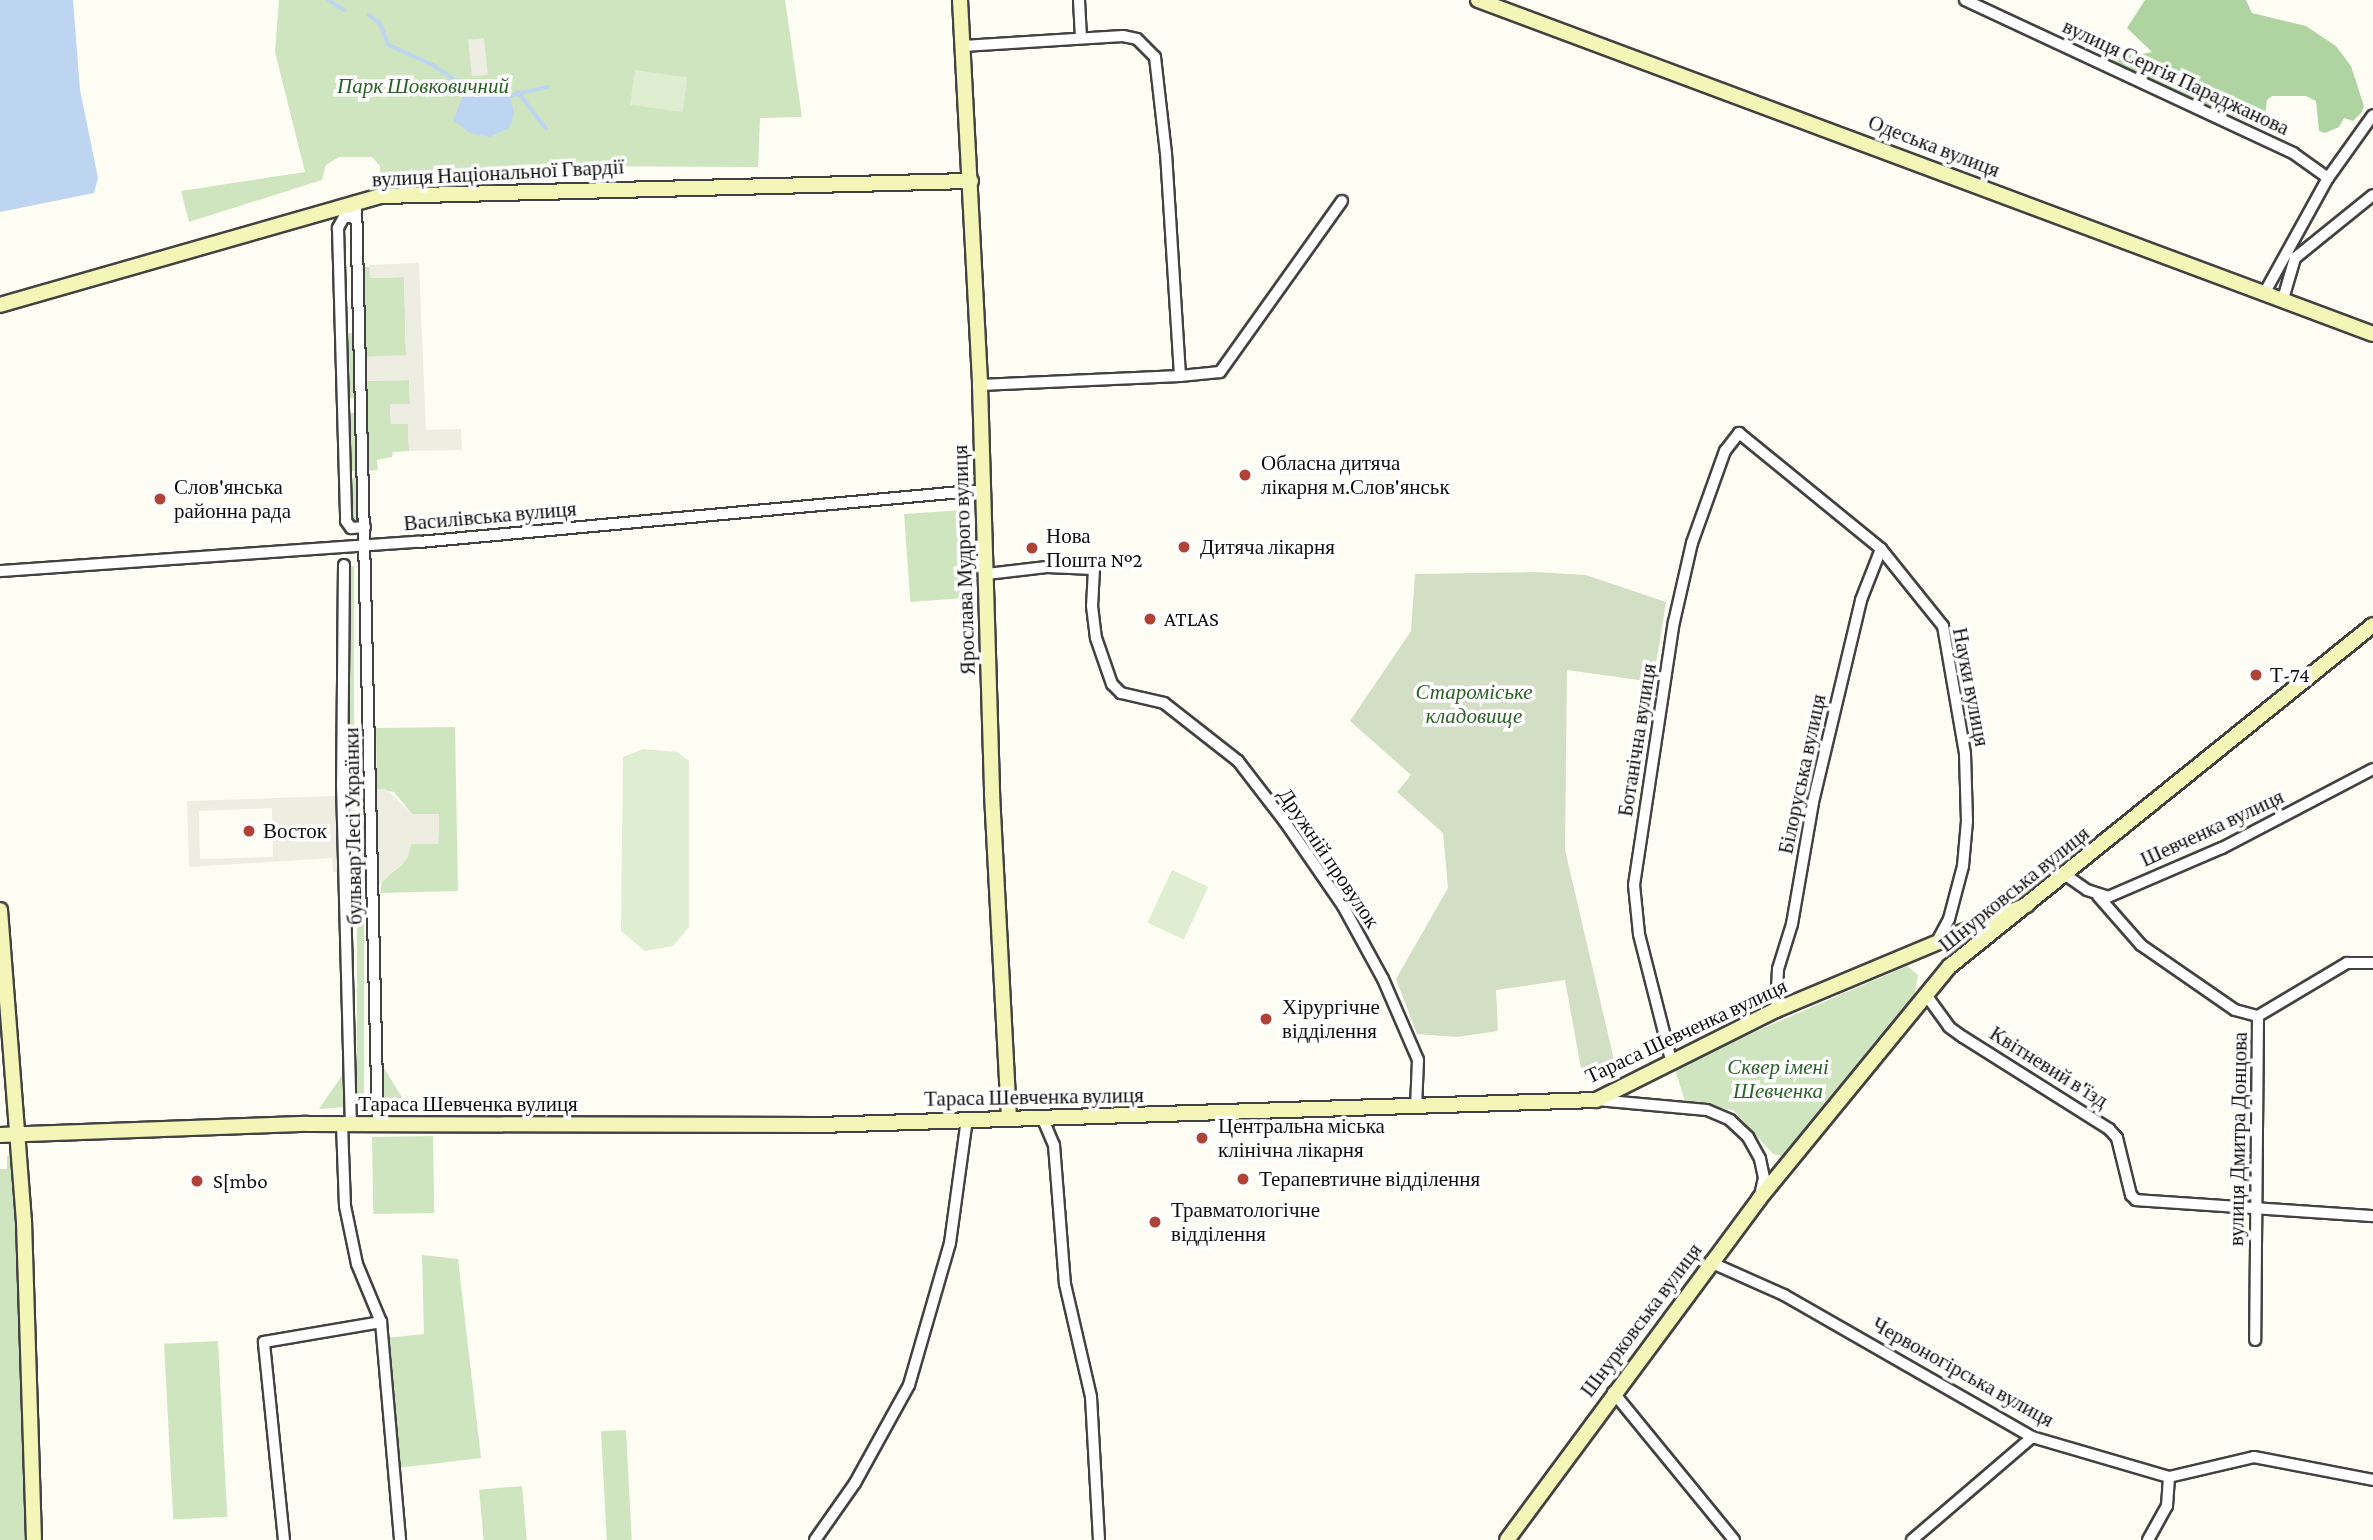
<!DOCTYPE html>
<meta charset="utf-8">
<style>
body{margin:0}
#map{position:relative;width:2373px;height:1540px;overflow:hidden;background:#fefdf3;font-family:"Crimson Pro",serif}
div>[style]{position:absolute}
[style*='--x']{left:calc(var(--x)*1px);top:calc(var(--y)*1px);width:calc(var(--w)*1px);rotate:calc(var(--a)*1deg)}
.green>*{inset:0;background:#cee5c0;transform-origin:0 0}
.forest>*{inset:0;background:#b0d4a1}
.cemetery>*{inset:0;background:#d3dfc5}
.pitch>*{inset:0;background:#dfedd1;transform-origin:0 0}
.plaza>*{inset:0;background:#eeede2;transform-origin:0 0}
.water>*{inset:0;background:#bdd5f0}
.stream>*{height:3.5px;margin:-1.75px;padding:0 1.75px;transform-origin:1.75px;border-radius:1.75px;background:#bdd5f0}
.roads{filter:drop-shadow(2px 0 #424242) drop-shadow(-2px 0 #424242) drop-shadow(0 2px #424242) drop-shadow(0 -2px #424242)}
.street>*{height:10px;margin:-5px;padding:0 5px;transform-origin:5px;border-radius:5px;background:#fff}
.secondary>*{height:14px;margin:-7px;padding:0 7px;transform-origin:7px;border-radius:7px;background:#f3f6b6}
.dots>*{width:19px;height:19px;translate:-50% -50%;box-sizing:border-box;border:4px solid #fff;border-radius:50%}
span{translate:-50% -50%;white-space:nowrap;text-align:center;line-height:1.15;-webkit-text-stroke:7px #fff;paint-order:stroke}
.street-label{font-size:21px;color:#0f0f0f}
.park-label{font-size:21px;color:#2a6126;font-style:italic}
.poi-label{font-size:21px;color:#0f0f0f}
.left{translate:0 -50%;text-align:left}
</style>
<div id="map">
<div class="green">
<i style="clip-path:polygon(279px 0,785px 0,802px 117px,760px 118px,758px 167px,555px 166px,380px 175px,380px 166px,372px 157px,339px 157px,326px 165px,322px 180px,189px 222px,181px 191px,305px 172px,275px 52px)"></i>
<i style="clip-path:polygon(359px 267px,370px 267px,370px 278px,404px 277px,406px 356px,362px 357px)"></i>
<i style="left:346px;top:333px;width:9px;height:65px"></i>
<i style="clip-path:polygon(409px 380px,410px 404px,390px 405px,391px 424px,408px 424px,409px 451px,393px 452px,392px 457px,377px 460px,378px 470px,364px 471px,362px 381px)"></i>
<i style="left:349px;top:413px;width:8px;height:58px"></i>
<i style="left:350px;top:478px;width:8px;height:42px"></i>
<i style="left:963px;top:510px;width:88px;height:59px;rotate:86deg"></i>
<i style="left:347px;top:566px;width:7px;height:220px"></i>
<i style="clip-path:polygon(455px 727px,458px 891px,380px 893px,382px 880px,402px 865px,411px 844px,438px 844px,439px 815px,412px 814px,394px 792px,377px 789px,376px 728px)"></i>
<i style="left:351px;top:811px;width:17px;height:46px"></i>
<i style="left:357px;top:917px;width:7px;height:178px"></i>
<i style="clip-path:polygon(1907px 966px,1918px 975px,1914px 998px,1782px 1156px,1773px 1154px,1733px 1110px,1685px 1101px,1674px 1067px)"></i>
<i style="clip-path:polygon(381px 1063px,409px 1109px,383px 1108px)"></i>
<i style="clip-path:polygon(345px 1071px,347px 1107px,319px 1109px)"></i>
<i style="left:433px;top:1136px;width:77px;height:61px;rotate:89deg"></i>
<i style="clip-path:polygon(15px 1155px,27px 1540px,0 1540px,0 1169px,7px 1169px,7px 1156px)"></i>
<i style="clip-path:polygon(422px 1255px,458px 1259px,481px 1458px,398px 1468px,386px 1338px,424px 1334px)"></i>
<i style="left:218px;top:1341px;width:176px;height:54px;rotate:87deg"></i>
<i style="left:626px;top:1430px;width:110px;height:25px;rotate:87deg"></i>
<i style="left:522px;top:1486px;width:54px;height:43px;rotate:85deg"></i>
</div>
<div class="forest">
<i style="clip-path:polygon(2145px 0,2246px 0,2252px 13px,2306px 26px,2336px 46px,2351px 66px,2364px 106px,2362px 112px,2353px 121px,2344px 118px,2339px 127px,2325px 133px,2319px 131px,2316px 101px,2306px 96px,2272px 96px,2267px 100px,2264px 125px,2254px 125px,2113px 63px,2111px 51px,2117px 47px,2133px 56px,2152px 52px,2127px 28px)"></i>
</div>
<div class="cemetery">
<i style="clip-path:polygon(1535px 572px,1586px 575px,1666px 602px,1653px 682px,1567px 670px,1565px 850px,1615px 1064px,1582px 1074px,1565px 980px,1496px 990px,1498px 1031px,1457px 1037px,1417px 1034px,1396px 979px,1448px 888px,1443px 833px,1397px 792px,1411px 775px,1350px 721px,1411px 631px,1415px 574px)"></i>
</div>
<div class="pitch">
<i style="left:635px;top:70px;width:53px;height:35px;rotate:8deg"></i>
<i style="clip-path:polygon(643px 749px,677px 752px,689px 761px,689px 927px,673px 946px,645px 951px,621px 931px,623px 757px)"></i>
<i style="left:1172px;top:870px;width:40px;height:58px;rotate:25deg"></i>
</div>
<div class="plaza">
<i style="left:484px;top:38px;width:37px;height:16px;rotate:84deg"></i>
<i style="clip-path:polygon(419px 263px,426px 430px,461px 429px,462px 450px,409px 451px,408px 424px,391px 424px,390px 404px,410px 404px,409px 380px,362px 381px,362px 357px,406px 355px,404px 277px,370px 278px,369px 265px)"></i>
<i style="clip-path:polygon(evenodd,335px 789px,386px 789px,412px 814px,439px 814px,438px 844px,411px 844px,408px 858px,379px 885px,354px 885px,348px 873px,333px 872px,332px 858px,189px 867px,187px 801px,335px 796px,335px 789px,272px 808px,273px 857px,200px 859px,199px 811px,272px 808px,335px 789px,352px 811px,368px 811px,369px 857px,353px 857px,352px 811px)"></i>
</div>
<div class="water">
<i style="clip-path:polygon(0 0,73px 0,80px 90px,98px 178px,94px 193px,0 212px)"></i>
<i style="clip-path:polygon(485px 82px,509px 87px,514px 114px,509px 128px,490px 137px,470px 133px,453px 120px,467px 87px)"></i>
</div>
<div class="stream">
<i style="--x:329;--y:0;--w:18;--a:34"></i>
<i style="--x:369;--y:15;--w:14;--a:36"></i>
<i style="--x:380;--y:23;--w:24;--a:68"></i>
<i style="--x:389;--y:45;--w:48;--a:24.4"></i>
<i style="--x:433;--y:65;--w:43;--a:33.7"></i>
<i style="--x:518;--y:92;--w:46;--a:52.1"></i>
<i style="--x:508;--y:96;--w:40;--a:-13"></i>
</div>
<div class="roads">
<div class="street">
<i style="--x:1079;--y:0;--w:37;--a:87"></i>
<i style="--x:1965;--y:0;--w:362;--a:25"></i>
<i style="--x:2293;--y:153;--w:43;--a:35.5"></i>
<i style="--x:963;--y:46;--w:160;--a:-3.6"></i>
<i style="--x:1123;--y:36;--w:14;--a:12"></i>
<i style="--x:1137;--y:39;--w:25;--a:45"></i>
<i style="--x:1155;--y:57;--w:97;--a:83.5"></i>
<i style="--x:1166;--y:153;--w:223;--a:86.4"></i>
<i style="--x:1180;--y:376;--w:200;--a:177.4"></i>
<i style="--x:356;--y:201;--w:924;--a:88.64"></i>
<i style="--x:356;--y:217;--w:12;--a:180"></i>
<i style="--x:344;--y:217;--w:13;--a:119"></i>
<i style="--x:338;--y:228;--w:293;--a:88.4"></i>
<i style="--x:346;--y:521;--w:9;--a:54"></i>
<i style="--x:351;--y:528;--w:14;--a:-4"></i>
<i style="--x:2265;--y:292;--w:130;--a:-61.1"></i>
<i style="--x:2328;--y:178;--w:77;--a:-54.5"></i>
<i style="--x:2283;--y:299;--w:43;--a:-73.7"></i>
<i style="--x:2295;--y:258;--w:100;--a:-38.9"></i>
<i style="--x:1180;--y:376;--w:40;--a:-5.7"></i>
<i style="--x:1220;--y:372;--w:210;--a:-54.5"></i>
<i style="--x:344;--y:565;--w:219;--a:90.5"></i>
<i style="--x:342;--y:784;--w:340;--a:88.5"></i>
<i style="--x:0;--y:571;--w:420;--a:-4"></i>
<i style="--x:419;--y:542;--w:566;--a:-5.27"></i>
<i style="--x:987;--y:574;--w:60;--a:-6.7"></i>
<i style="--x:1047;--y:567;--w:47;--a:2.4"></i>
<i style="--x:1094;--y:569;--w:37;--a:93"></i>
<i style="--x:1092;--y:606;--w:32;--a:83"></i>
<i style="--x:1096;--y:638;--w:49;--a:70.8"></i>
<i style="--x:1112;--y:684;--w:13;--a:45"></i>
<i style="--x:1121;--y:693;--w:44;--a:13.1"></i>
<i style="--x:1164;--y:703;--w:94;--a:38.1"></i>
<i style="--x:1238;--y:761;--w:77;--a:52.4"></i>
<i style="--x:1285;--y:822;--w:102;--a:55.4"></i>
<i style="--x:1343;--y:906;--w:83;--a:61.3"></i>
<i style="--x:1383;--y:979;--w:88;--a:66.6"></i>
<i style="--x:1418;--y:1060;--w:47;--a:92.4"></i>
<i style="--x:2067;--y:876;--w:24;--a:35"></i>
<i style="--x:2087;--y:890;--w:22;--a:18"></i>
<i style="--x:2108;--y:897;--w:124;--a:-23.3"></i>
<i style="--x:2222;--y:848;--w:170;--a:-27.6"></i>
<i style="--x:2098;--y:896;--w:65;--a:48.7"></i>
<i style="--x:2141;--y:945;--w:114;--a:34.7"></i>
<i style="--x:2235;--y:1010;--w:24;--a:15"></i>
<i style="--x:2258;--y:1016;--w:324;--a:90.5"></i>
<i style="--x:1922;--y:1000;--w:7;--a:-8"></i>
<i style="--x:1929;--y:999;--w:34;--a:54"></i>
<i style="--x:1949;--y:1027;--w:17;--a:36"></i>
<i style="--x:1963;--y:1037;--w:173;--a:32.2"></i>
<i style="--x:2109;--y:1129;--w:12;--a:48"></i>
<i style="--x:2117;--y:1138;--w:59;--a:76.2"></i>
<i style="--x:2131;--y:1195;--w:7;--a:45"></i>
<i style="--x:2136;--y:1200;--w:238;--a:3.9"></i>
<i style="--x:1776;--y:1010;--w:41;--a:-87.2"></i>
<i style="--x:1778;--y:969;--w:47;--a:-72.7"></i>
<i style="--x:1792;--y:924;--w:124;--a:-80.2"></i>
<i style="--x:1813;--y:802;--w:208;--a:-76.6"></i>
<i style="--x:1861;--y:600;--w:55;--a:-68.6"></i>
<i style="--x:2258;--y:1016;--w:104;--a:-30.8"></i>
<i style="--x:2347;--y:963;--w:26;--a:0"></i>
<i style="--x:1671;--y:1060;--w:130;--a:-104.3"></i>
<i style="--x:1639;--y:934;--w:49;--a:-95.8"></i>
<i style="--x:1634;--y:885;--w:266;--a:-81.4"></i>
<i style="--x:1674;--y:622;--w:81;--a:-77.2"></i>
<i style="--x:1692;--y:543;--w:98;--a:-70.3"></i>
<i style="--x:1725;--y:451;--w:23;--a:-52"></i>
<i style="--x:1739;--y:433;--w:183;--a:39.2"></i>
<i style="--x:1881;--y:549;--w:99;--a:51.2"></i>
<i style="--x:1943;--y:626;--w:130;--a:80.2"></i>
<i style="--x:1965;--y:754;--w:67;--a:88.3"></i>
<i style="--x:1967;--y:821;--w:45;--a:95.1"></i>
<i style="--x:1963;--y:866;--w:55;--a:104.8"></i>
<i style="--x:1949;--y:919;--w:26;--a:118"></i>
<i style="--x:1597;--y:1100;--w:110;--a:5.2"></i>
<i style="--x:1707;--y:1110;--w:25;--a:23"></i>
<i style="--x:1730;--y:1120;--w:25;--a:43"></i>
<i style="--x:1748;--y:1137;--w:25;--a:61"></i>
<i style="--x:1760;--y:1159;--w:19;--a:78"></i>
<i style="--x:1764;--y:1178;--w:17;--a:103"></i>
<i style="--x:1042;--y:1117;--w:30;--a:67"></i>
<i style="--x:1054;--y:1145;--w:139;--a:85.5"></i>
<i style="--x:1065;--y:1284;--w:116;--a:77"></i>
<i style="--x:1091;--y:1397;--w:143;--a:86.8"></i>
<i style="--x:1710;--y:1262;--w:81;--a:24"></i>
<i style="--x:1784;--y:1295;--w:286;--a:29.8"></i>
<i style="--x:2032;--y:1437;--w:143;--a:16.3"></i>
<i style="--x:2169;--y:1477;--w:87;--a:-13.2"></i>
<i style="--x:2254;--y:1457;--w:121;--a:10.9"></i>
<i style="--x:381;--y:1322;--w:219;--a:85"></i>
<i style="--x:1613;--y:1392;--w:191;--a:50.7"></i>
<i style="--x:284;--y:1540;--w:199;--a:-95.8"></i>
<i style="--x:264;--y:1342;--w:119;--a:-9.7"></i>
<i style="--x:381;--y:1322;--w:63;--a:-112.5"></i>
<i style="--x:357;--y:1264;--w:59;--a:-101.7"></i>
<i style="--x:345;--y:1206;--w:82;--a:-92.1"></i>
<i style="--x:815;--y:1540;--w:70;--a:-54.9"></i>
<i style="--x:855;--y:1483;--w:112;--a:-61.1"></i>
<i style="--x:909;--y:1385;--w:148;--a:-73.9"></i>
<i style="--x:950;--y:1243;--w:125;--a:-82.2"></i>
<i style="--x:1912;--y:1540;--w:158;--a:-40.6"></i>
<i style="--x:2148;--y:1540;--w:39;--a:-61"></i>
<i style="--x:2167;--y:1506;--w:29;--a:-86"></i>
</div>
<div class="secondary">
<i style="--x:960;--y:0;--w:386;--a:87"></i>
<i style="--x:980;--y:385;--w:409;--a:88.3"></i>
<i style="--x:992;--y:794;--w:325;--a:87"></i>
<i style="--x:1478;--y:0;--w:955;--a:20.46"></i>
<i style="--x:0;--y:305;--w:396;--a:-16"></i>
<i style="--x:381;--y:196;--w:590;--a:-1.46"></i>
<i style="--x:0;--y:910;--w:313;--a:85.6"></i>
<i style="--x:24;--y:1222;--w:318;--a:88.2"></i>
<i style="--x:0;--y:1135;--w:307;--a:-2.1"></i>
<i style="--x:307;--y:1124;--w:512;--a:0.11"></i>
<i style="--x:819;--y:1125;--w:777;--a:-1.84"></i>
<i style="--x:1596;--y:1100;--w:201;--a:-26.6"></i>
<i style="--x:1776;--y:1010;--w:272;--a:-22.7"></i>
<i style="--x:1507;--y:1540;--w:424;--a:-53.5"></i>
<i style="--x:1759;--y:1199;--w:301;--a:-50.7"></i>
<i style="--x:1950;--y:966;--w:543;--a:-38.87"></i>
</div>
</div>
<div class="dots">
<i style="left:1245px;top:475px;background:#b04337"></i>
<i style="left:160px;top:499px;background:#b04337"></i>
<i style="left:1184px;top:547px;background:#b04337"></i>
<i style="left:1032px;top:548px;background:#b04337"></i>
<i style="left:1150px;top:619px;background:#b04337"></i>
<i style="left:2256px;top:675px;background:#b04337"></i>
<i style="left:249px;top:831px;background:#b04337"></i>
<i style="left:1266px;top:1019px;background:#b04337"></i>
<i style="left:1202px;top:1138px;background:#b04337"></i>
<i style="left:1243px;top:1179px;background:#b04337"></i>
<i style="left:197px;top:1181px;background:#b04337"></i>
<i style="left:1155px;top:1222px;background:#b04337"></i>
</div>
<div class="street-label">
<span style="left:2176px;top:77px;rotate:25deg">вулиця Сергія Параджанова</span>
<span style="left:1934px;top:146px;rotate:21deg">Одеська вулиця</span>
<span style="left:498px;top:173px;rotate:-3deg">вулиця Національної Гвардії</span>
<span style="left:490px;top:516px;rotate:-5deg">Василівська вулиця</span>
<span style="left:964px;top:560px;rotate:-92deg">Ярослава Мудрого вулиця</span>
<span style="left:1971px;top:687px;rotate:79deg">Науки вулиця</span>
<span style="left:1637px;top:740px;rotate:-81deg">Ботанічна вулиця</span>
<span style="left:1802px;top:774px;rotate:-78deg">Білоруська вулиця</span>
<span style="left:353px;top:826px;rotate:-91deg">бульвар Лесі Українки</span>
<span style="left:2212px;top:828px;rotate:-25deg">Шевченка вулиця</span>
<span style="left:1329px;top:858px;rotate:56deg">Дружній провулок</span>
<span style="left:2014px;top:889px;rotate:-39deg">Шнурковська вулиця</span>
<span style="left:1686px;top:1031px;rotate:-25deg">Тараса Шевченка вулиця</span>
<span style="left:2049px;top:1067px;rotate:32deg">Квітневий в'їзд</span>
<span style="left:1034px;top:1097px;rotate:-1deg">Тараса Шевченка вулиця</span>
<span style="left:468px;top:1104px">Тараса Шевченка вулиця</span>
<span style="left:2238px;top:1139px;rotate:-89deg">вулиця Дмитра Донцова</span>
<span style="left:1641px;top:1320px;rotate:-53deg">Шнурковська вулиця</span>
<span style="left:1963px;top:1372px;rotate:29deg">Червоногірська вулиця</span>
</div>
<div class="park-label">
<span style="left:423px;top:86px">Парк Шовковичний</span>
<span style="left:1474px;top:704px">Староміське<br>кладовище</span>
<span style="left:1778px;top:1079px">Сквер імені<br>Шевченка</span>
</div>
<div class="poi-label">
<span class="left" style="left:1261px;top:475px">Обласна дитяча<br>лікарня м.Слов'янськ</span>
<span class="left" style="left:174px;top:499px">Слов'янська<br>районна рада</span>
<span class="left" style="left:1046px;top:548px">Нова<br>Пошта №2</span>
<span class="left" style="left:1200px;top:547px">Дитяча лікарня</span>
<span class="left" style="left:1164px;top:619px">ATLAS</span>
<span class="left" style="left:2270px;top:675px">Т-74</span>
<span class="left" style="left:263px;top:831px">Восток</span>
<span class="left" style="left:1282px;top:1019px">Хірургічне<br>відділення</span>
<span class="left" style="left:1218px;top:1138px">Центральна міська<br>клінічна лікарня</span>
<span class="left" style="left:1259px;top:1179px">Терапевтичне відділення</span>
<span class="left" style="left:213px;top:1181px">S[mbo</span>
<span class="left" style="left:1171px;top:1222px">Травматологічне<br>відділення</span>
</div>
</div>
